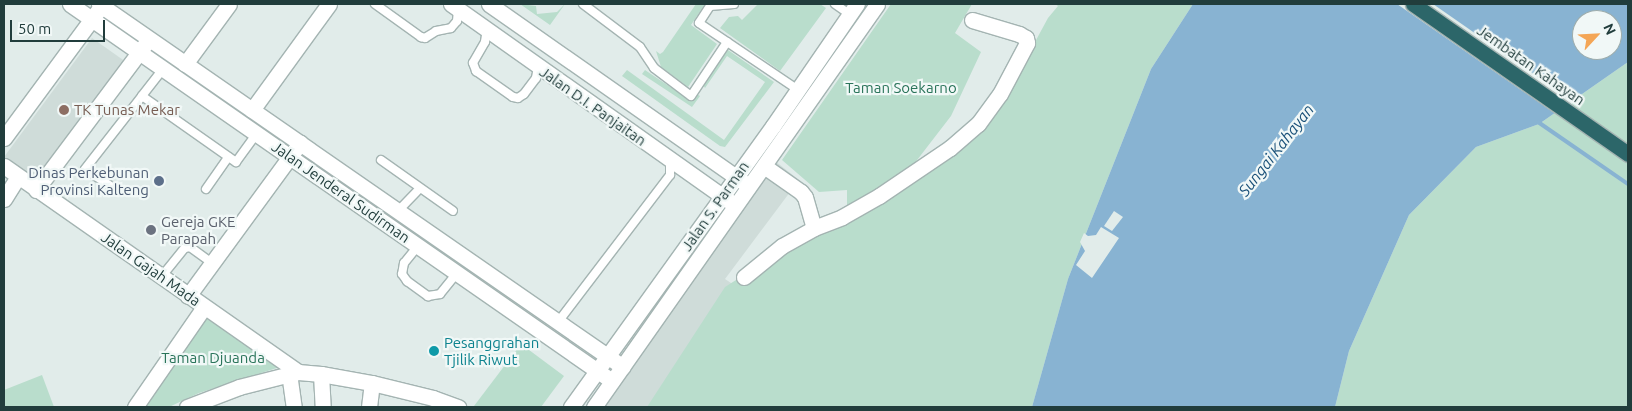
<!DOCTYPE html>
<style>
body{margin:0}
#map{position:relative;width:1632px;height:411px;overflow:hidden;background:#e1ecea;font-family:Ubuntu,sans-serif}
div>[style]{position:absolute}
[style*='--x']{left:calc(var(--x)*1px);top:calc(var(--y)*1px);width:calc(var(--w)*1px);rotate:calc(var(--a)*1deg)}
.built>*{inset:0;background:#cfdcd9}
.green>*{inset:0;background:#b9ddcc}
.water>*{inset:0;background:#88b3d2}
.pier>*{inset:0;background:#e1ecea}
.stream>*{height:4px;margin:-2px;padding:0 2px;transform-origin:2px;border-radius:2px;background:#88b3d2}
.roads{filter:drop-shadow(1px 0 #a4b4b2) drop-shadow(-1px 0 #a4b4b2) drop-shadow(0 1px #a4b4b2) drop-shadow(0 -1px #a4b4b2)}
.lane>*{height:8px;margin:-4px;padding:0 4px;transform-origin:4px;border-radius:4px;background:#fff}
.street>*{height:15px;margin:-7.5px;padding:0 7.5px;transform-origin:7.5px;border-radius:7.5px;background:#fff}
.secondary>*{height:15px;margin:-7.5px;padding:0 7.5px;transform-origin:7.5px;border-radius:7.5px;background:#fff}
.highway>*{height:15px;margin:-7.5px;padding:0 7.5px;transform-origin:7.5px;border-radius:7.5px;background:#2c6669}
.dots>*{width:14px;height:14px;translate:-50% -50%;box-sizing:border-box;border:2px solid #f1f8f7;border-radius:50%}
span{translate:-50% -50%;white-space:nowrap;text-align:center;line-height:1.15;-webkit-text-stroke:4.5px #f1f8f7;paint-order:stroke}
.street-label{font-size:15px;color:#213d3c}
.park-label{font-size:15px;color:#2a745a}
.education-label{font-size:15px;color:#785e54}
.left{translate:0 -50%;text-align:left}
.service-label{font-size:15px;color:#4e5e75}
.right{translate:-100% -50%;text-align:right}
.worship-label{font-size:15px;color:#5b616d}
.culture-label{font-size:15px;color:#0d838f}
.water-label{font-size:16px;color:#1a5179;font-style:italic}
.frame{position:absolute;inset:0;border:5px solid #213d3c;pointer-events:none}
.north{position:absolute;left:1572px;top:10px;width:50px;height:50px;box-sizing:border-box;background:#f1f8f7;border:1px solid #9eadac;border-radius:50%;rotate:65deg;font-size:14px;font-weight:700;line-height:20px;text-align:center;color:#213d3c}
.north::after{content:'';display:block;margin:auto;width:18px;height:22px;background:#f4a656;clip-path:polygon(50% 0,100% 100%,50% 72%,0 100%)}
.scale{position:absolute;left:10px;top:20px;width:95px;height:22px;box-sizing:border-box;border:2px solid #213d3c;border-top:0;padding-left:6px;font-size:15px;line-height:18px;white-space:nowrap;color:#213d3c;-webkit-text-stroke:4px #f1f8f7;paint-order:stroke}
</style>
<div id="map">
<div class="built">
<i style="clip-path:polygon(92px 38px,126px 62px,33px 183px,4px 162px,4px 157px)"></i>
<i style="clip-path:polygon(775px 161px,799px 180px,725px 279px,746px 293px,673px 407px,601px 407px)"></i>
</div>
<div class="green">
<i style="clip-path:polygon(520px 4px,536px 6px,537px 14px,557px 12px,565px 4px,550px 25px)"></i>
<i style="clip-path:polygon(696px 4px,705px 4px,691px 25px,717px 44px,688px 87px,661px 67px,656px 51px,660px 54px,663px 52px)"></i>
<i style="clip-path:polygon(758px 4px,820px 4px,826px 8px,780px 71px,720px 28px,729px 17px,738px 16px,742px 20px)"></i>
<i style="clip-path:polygon(891px 4px,972px 4px,955px 33px,981px 52px,951px 116px,914px 164px,847px 208px,847px 190px,819px 192px,782px 160px)"></i>
<i style="clip-path:polygon(1055px 4px,1193px 4px,1151px 69px,1068px 279px,1032px 407px,647px 407px,725px 287px,780px 252px,934px 166px,998px 110px,1048px 18px,1058px 6px)"></i>
<i style="clip-path:polygon(728px 50px,774px 82px,725px 147px,720px 146px,622px 76px,627px 70px,724px 140px,765px 82px,727px 56px,705px 88px,702px 83px)"></i>
<i style="clip-path:polygon(1628px 62px,1628px 407px,1335px 407px,1349px 351px,1409px 215px,1476px 147px,1539px 124px)"></i>
<i style="clip-path:polygon(645px 70px,691px 101px,697px 94px,700px 96px,692px 107px,642px 74px)"></i>
<i style="clip-path:polygon(206px 317px,280px 367px,199px 393px,169px 407px,142px 407px)"></i>
<i style="clip-path:polygon(521px 344px,564px 376px,541px 407px,474px 406px)"></i>
<i style="clip-path:polygon(42px 375px,54px 407px,4px 407px,4px 390px)"></i>
</div>
<div class="water">
<i style="clip-path:polygon(evenodd,1193px 4px,1628px 4px,1628px 62px,1539px 124px,1476px 147px,1409px 215px,1349px 351px,1335px 407px,1032px 407px,1068px 279px,1151px 69px,1193px 4px,1582px 20px,1612px 20px,1612px 50px,1582px 50px,1582px 20px)"></i>
</div>
<div class="pier">
<i style="clip-path:polygon(1397px 4px,1433px 4px,1574px 102px,1557px 115px)"></i>
<i style="clip-path:polygon(1114px 211px,1123px 217px,1112px 231px,1104px 226px)"></i>
<i style="clip-path:polygon(1101px 227px,1119px 238px,1092px 278px,1076px 265px,1085px 251px,1080px 242px,1084px 233px,1088px 236px,1096px 235px)"></i>
</div>
<div class="stream">
<i style="--x:1538;--y:122;--w:109;--a:34.6"></i>
</div>
<div class="roads">
<div class="lane">
<i style="--x:375;--y:4;--w:57;--a:35.7"></i>
<i style="--x:421;--y:37;--w:4;--a:14"></i>
<i style="--x:425;--y:38;--w:13;--a:-32"></i>
<i style="--x:436;--y:31;--w:15;--a:-11"></i>
<i style="--x:451;--y:28;--w:9;--a:-49"></i>
<i style="--x:457;--y:21;--w:11;--a:-85"></i>
<i style="--x:583;--y:4;--w:71;--a:37"></i>
<i style="--x:640;--y:47;--w:25;--a:56"></i>
<i style="--x:654;--y:68;--w:46;--a:37.1"></i>
<i style="--x:691;--y:96;--w:65;--a:-56.3"></i>
<i style="--x:734;--y:4;--w:24;--a:175"></i>
<i style="--x:710;--y:6;--w:20;--a:123"></i>
<i style="--x:699;--y:23;--w:122;--a:34"></i>
<i style="--x:835;--y:4;--w:21;--a:35"></i>
<i style="--x:487;--y:29;--w:13;--a:99"></i>
<i style="--x:485;--y:42;--w:24;--a:120"></i>
<i style="--x:473;--y:63;--w:9;--a:69"></i>
<i style="--x:476;--y:71;--w:45;--a:35.1"></i>
<i style="--x:513;--y:97;--w:5;--a:11"></i>
<i style="--x:518;--y:98;--w:7;--a:-34"></i>
<i style="--x:524;--y:94;--w:20;--a:-53"></i>
<i style="--x:536;--y:78;--w:11;--a:-80"></i>
<i style="--x:163;--y:69;--w:34;--a:128"></i>
<i style="--x:142;--y:96;--w:115;--a:35.1"></i>
<i style="--x:236;--y:162;--w:36;--a:-54"></i>
<i style="--x:381;--y:160;--w:88;--a:35.3"></i>
<i style="--x:206;--y:189;--w:39;--a:-55"></i>
<i style="--x:117;--y:190;--w:38;--a:-147"></i>
<i style="--x:85;--y:169;--w:93;--a:-52"></i>
<i style="--x:397;--y:212;--w:33;--a:-46"></i>
<i style="--x:418;--y:246;--w:22;--a:129"></i>
<i style="--x:404;--y:263;--w:11;--a:100"></i>
<i style="--x:402;--y:274;--w:9;--a:54"></i>
<i style="--x:407;--y:281;--w:26;--a:36"></i>
<i style="--x:428;--y:296;--w:12;--a:-9"></i>
<i style="--x:440;--y:294;--w:27;--a:-51"></i>
<i style="--x:162;--y:276;--w:36;--a:-51"></i>
<i style="--x:185;--y:248;--w:5;--a:-11"></i>
<i style="--x:190;--y:247;--w:27;--a:36"></i>
<i style="--x:558;--y:322;--w:185;--a:-52.7"></i>
<i style="--x:670;--y:175;--w:14;--a:-90"></i>
</div>
<div class="street">
<i style="--x:4;--y:138;--w:160;--a:-53.6"></i>
<i style="--x:4;--y:166;--w:359;--a:35"></i>
<i style="--x:764;--y:166;--w:45;--a:35.1"></i>
<i style="--x:801;--y:192;--w:6;--a:51"></i>
<i style="--x:805;--y:197;--w:32;--a:74"></i>
<i style="--x:814;--y:228;--w:30;--a:-21"></i>
<i style="--x:842;--y:217;--w:43;--a:-29.6"></i>
<i style="--x:879;--y:196;--w:86;--a:-34.1"></i>
<i style="--x:950;--y:148;--w:37;--a:-41"></i>
<i style="--x:978;--y:124;--w:37;--a:-54"></i>
<i style="--x:1000;--y:94;--w:58;--a:-62.1"></i>
<i style="--x:1027;--y:43;--w:5;--a:-101"></i>
<i style="--x:1026;--y:38;--w:8;--a:-150"></i>
<i style="--x:1019;--y:34;--w:49;--a:-163.4"></i>
<i style="--x:36;--y:190;--w:184;--a:-53.2"></i>
<i style="--x:4;--y:199;--w:26;--a:-58"></i>
<i style="--x:744;--y:277;--w:49;--a:-39.2"></i>
<i style="--x:782;--y:246;--w:37;--a:-29"></i>
<i style="--x:188;--y:296;--w:190;--a:-53.8"></i>
<i style="--x:289;--y:373;--w:34;--a:82"></i>
<i style="--x:321;--y:374;--w:33;--a:87"></i>
<i style="--x:135;--y:407;--w:121;--a:-55.4"></i>
<i style="--x:187;--y:407;--w:56;--a:-21"></i>
<i style="--x:239;--y:387;--w:61;--a:-14.3"></i>
<i style="--x:298;--y:372;--w:23;--a:5"></i>
<i style="--x:321;--y:374;--w:52;--a:10"></i>
<i style="--x:372;--y:383;--w:63;--a:13.8"></i>
<i style="--x:433;--y:398;--w:27;--a:20"></i>
<i style="--x:369;--y:407;--w:24;--a:-83"></i>
</div>
<div class="secondary">
<i style="--x:70;--y:4;--w:660;--a:34.82"></i>
<i style="--x:99;--y:4;--w:637;--a:34.71"></i>
<i style="--x:451;--y:4;--w:341;--a:35.3"></i>
<i style="--x:489;--y:4;--w:310;--a:35"></i>
<i style="--x:185;--y:64;--w:74;--a:-53.7"></i>
<i style="--x:252;--y:110;--w:131;--a:-54"></i>
<i style="--x:571;--y:407;--w:346;--a:-54.3"></i>
<i style="--x:773;--y:126;--w:148;--a:-55.5"></i>
<i style="--x:594;--y:407;--w:492;--a:-54.9"></i>
</div>
<div class="highway">
<i style="--x:1413;--y:4;--w:262;--a:34.9"></i>
</div>
</div>
<div class="dots">
<i style="left:64px;top:110px;background:#8d6e63"></i>
<i style="left:159px;top:181px;background:#5c6f8a"></i>
<i style="left:151px;top:230px;background:#6b7280"></i>
<i style="left:434px;top:351px;background:#0f9aa8"></i>
</div>
<div class="street-label">
<span style="left:1531px;top:65px;rotate:35deg">Jembatan Kahayan</span>
<span style="left:593px;top:106px;rotate:35deg">Jalan D.I. Panjaitan</span>
<span style="left:341px;top:192px;rotate:35deg">Jalan Jenderal Sudirman</span>
<span style="left:715px;top:206px;rotate:-55deg">Jalan S. Parman</span>
<span style="left:151px;top:269px;rotate:35deg">Jalan Gajah Mada</span>
</div>
<div class="park-label">
<span style="left:901px;top:88px">Taman Soekarno</span>
<span style="left:213px;top:358px">Taman Djuanda</span>
</div>
<div class="education-label">
<span class="left" style="left:74px;top:110px">TK Tunas Mekar</span>
</div>
<div class="service-label">
<span class="right" style="left:149px;top:181px">Dinas Perkebunan<br>Provinsi Kalteng</span>
</div>
<div class="worship-label">
<span class="left" style="left:161px;top:230px">Gereja GKE<br>Parapah</span>
</div>
<div class="culture-label">
<span class="left" style="left:444px;top:351px">Pesanggrahan<br>Tjilik Riwut</span>
</div>
<div class="water-label">
<span style="left:1276px;top:150px;rotate:-52deg">Sungai Kahayan</span>
</div>
<div class="frame"></div>
<div class="north">N</div>
<div class="scale">50 m</div>
</div>
